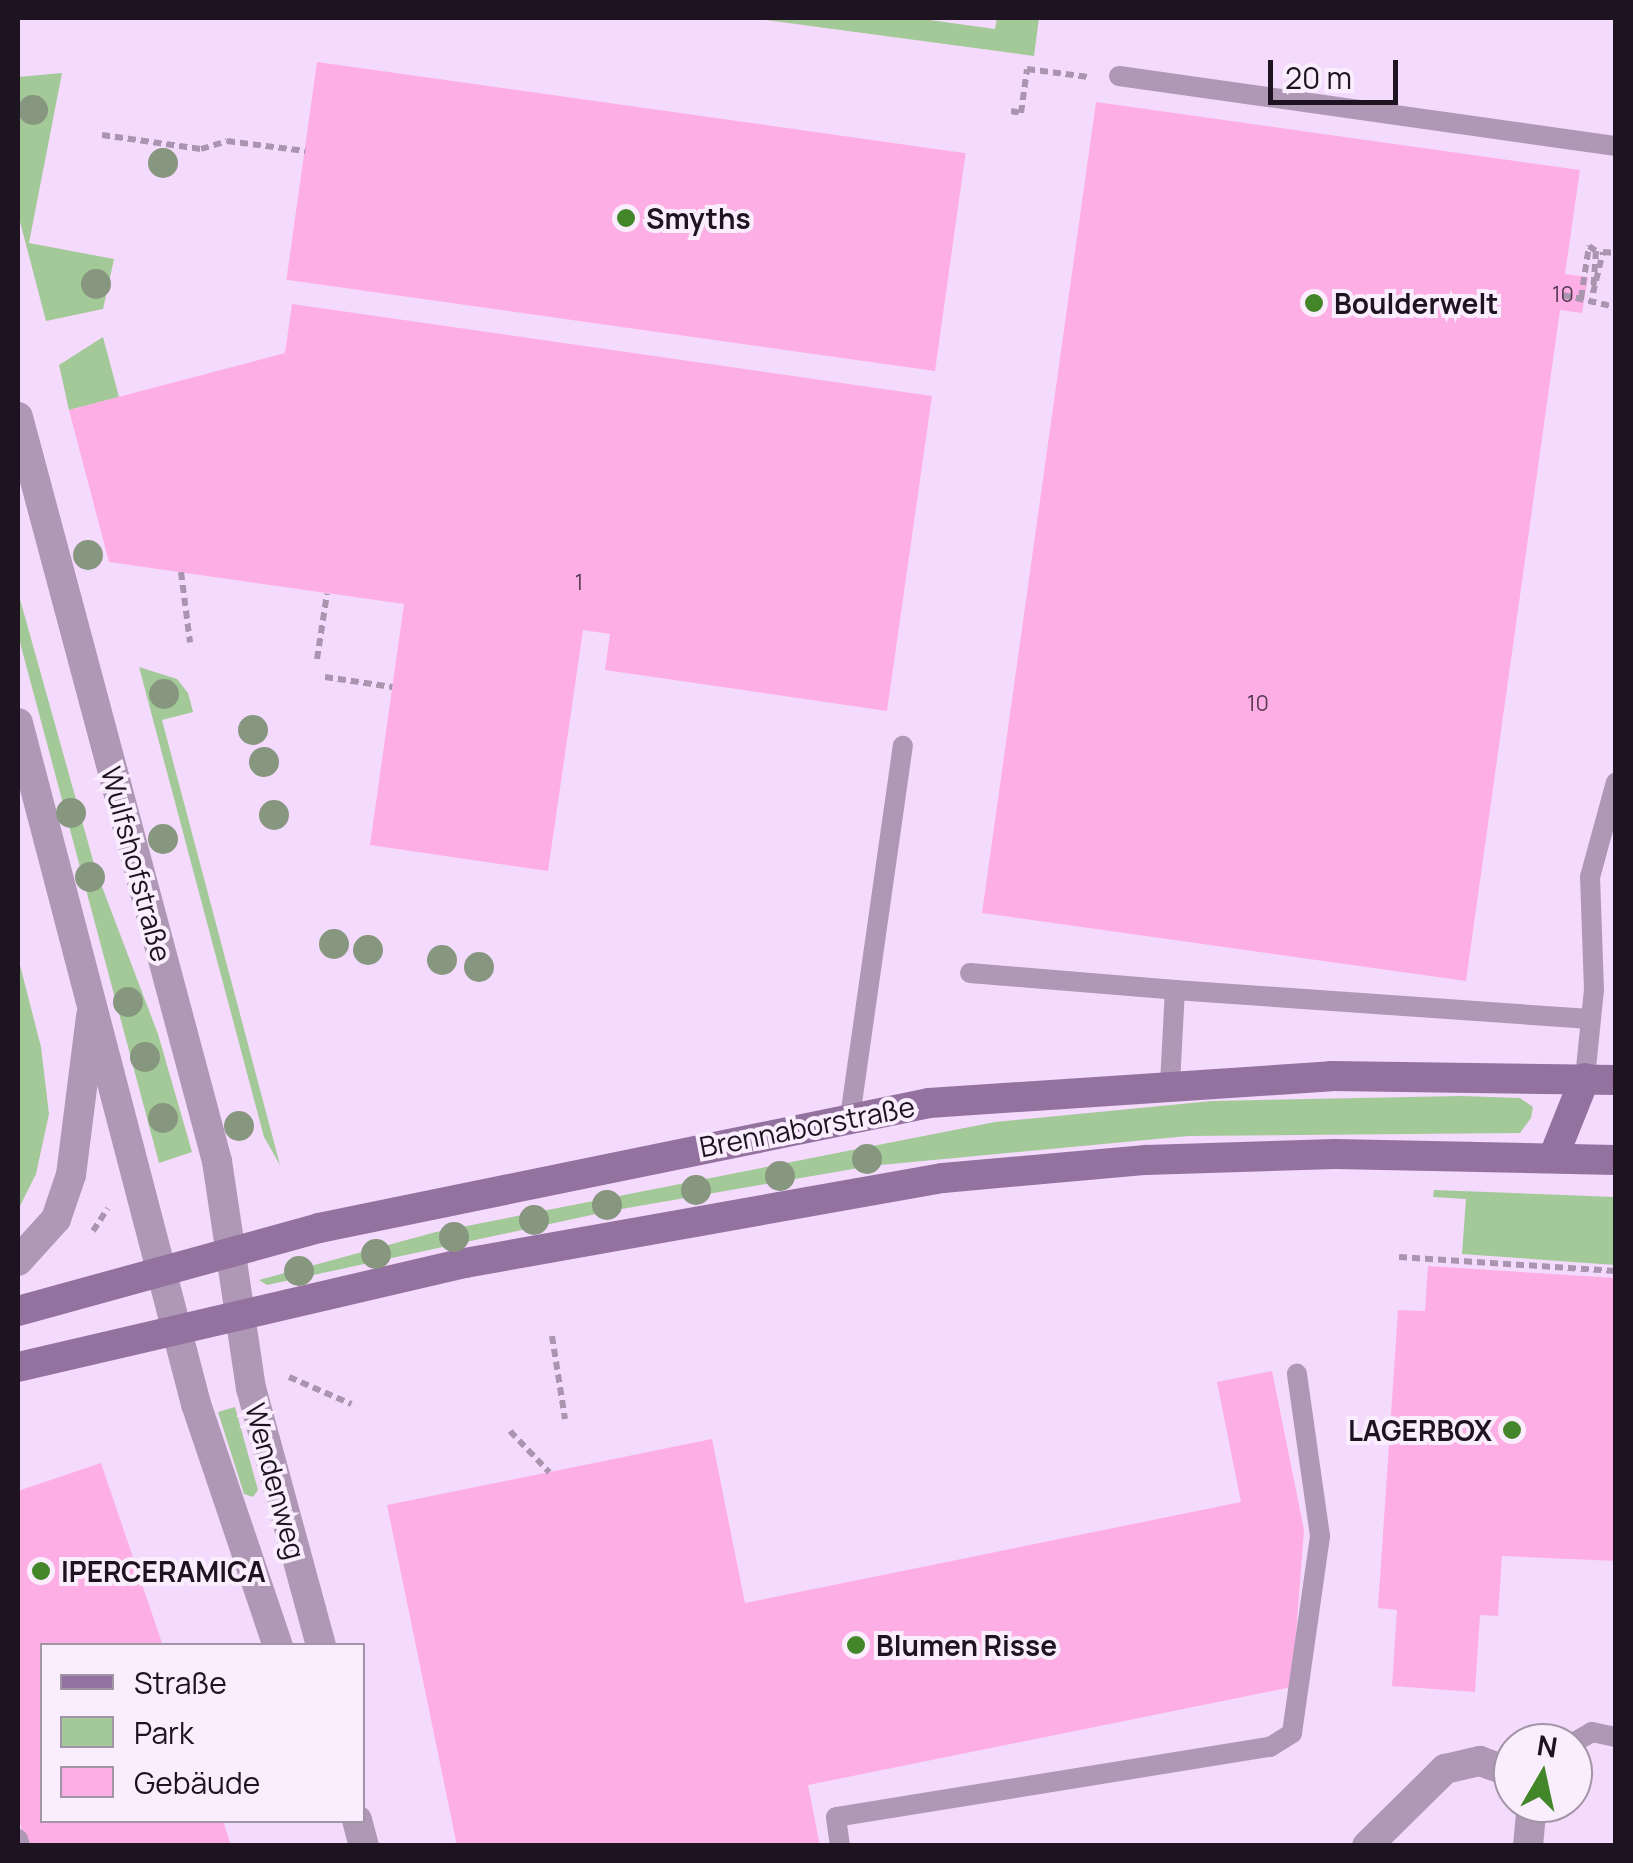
<!DOCTYPE html>
<meta charset="utf-8">
<style>
body{margin:0}
#map{position:relative;width:1633px;height:1863px;overflow:hidden;background:#f4dafc;font-family:Manrope,sans-serif}
div>[style]{position:absolute}
[style*='--x']{left:calc(var(--x)*1px);top:calc(var(--y)*1px);width:calc(var(--w)*1px);rotate:calc(var(--a)*1deg)}
.green>*{inset:0;background:#a4c998}
.building>*{inset:0;background:#fdafe5;transform-origin:0 0}
.path>*{height:6px;margin-top:-3px;transform-origin:0;background:repeating-linear-gradient(90deg,#aa95b0 0 8px,transparent 0 13px)}
.service>*{height:20px;margin:-10px;padding:0 10px;transform-origin:10px;border-radius:10px;background:#af98b6}
.minor>*{height:30px;margin:-15px;padding:0 15px;transform-origin:15px;border-radius:15px;background:#af98b6}
.secondary>*{height:30px;margin:-15px;padding:0 15px;transform-origin:15px;border-radius:15px;background:#94729f}
.trees>*{width:30px;height:30px;margin:-15px;border-radius:50%;background:#87967f}
.dots>*{width:28px;height:28px;translate:-50% -50%;box-sizing:border-box;border:5px solid #faedfe;border-radius:50%}
span{translate:-50% -50%;white-space:nowrap;text-align:center;line-height:1.15;-webkit-text-stroke:8px #faedfe;paint-order:stroke}
.number-label{font-size:22px;color:#563a52}
.number-label span{-webkit-text-stroke-width:0}
.poi-label{font-size:28px;color:#1e1321;font-weight:700}
.left{translate:0 -50%;text-align:left}
.right{translate:-100% -50%;text-align:right}
.street-label{font-size:28px;color:#1e1321}
.frame{position:absolute;inset:0;border:20px solid #1e1321;pointer-events:none}
.legend{position:absolute;left:40px;top:1643px;width:325px;height:180px;box-sizing:border-box;background:#faedfe;border:2px solid #a296a6;margin:0;padding:12px 18px;list-style:none;font-size:30px;color:#1e1321}
.legend li{display:flex;align-items:center;gap:20px;height:50px}
.legend b{width:50px;border:2px solid #a296a6}
.north{position:absolute;left:1493px;top:1723px;width:100px;height:100px;box-sizing:border-box;background:#faedfe;border:2px solid #a296a6;border-radius:50%;rotate:9deg;font-size:28px;font-weight:700;line-height:40px;text-align:center;color:#1e1321}
.north::after{content:'';display:block;margin:auto;width:35px;height:45px;background:#438629;clip-path:polygon(50% 0,100% 100%,50% 72%,0 100%)}
.scale{position:absolute;left:1268px;top:60px;width:130px;height:45px;box-sizing:border-box;border:5px solid #1e1321;border-top:0;padding-left:12px;font-size:30px;line-height:35px;white-space:nowrap;color:#1e1321;-webkit-text-stroke:8px #faedfe;paint-order:stroke}
</style>
<div id="map">
<div class="green">
<i style="clip-path:polygon(751px 18px,915px 18px,995px 29px,997px 18px,1039px 18px,1034px 56px)"></i>
<i style="clip-path:polygon(62px 73px,29px 243px,114px 259px,103px 309px,46px 321px,18px 214px,18px 77px)"></i>
<i style="clip-path:polygon(103px 337px,119px 397px,69px 410px,59px 365px)"></i>
<i style="clip-path:polygon(18px 592px,96px 871px,158px 1034px,192px 1152px,159px 1163px,18px 635px)"></i>
<i style="clip-path:polygon(139px 667px,177px 679px,188px 693px,193px 712px,162px 720px,280px 1165px,264px 1137px)"></i>
<i style="clip-path:polygon(18px 957px,41px 1047px,49px 1114px,36px 1174px,18px 1210px)"></i>
<i style="clip-path:polygon(1461px 1096px,1520px 1098px,1533px 1107px,1531px 1118px,1520px 1133px,1188px 1136px,870px 1166px,610px 1211px,267px 1285px,259px 1280px,436px 1232px,995px 1122px,1212px 1101px)"></i>
<i style="clip-path:polygon(1434px 1190px,1615px 1197px,1615px 1265px,1462px 1254px,1466px 1199px,1433px 1197px)"></i>
<i style="clip-path:polygon(235px 1407px,258px 1490px,253px 1497px,244px 1494px,218px 1412px)"></i>
</div>
<div class="building">
<i style="left:317px;top:62px;width:655px;height:220px;rotate:8deg"></i>
<i style="clip-path:polygon(1096px 102px,1580px 170px,1565px 274px,1588px 277px,1582px 313px,1560px 310px,1466px 981px,982px 913px)"></i>
<i style="clip-path:polygon(292px 304px,932px 396px,887px 711px,605px 670px,610px 634px,583px 630px,548px 871px,370px 845px,404px 604px,109px 562px,69px 410px,285px 353px)"></i>
<i style="clip-path:polygon(1428px 1266px,1616px 1278px,1616px 1561px,1502px 1556px,1498px 1616px,1480px 1615px,1475px 1692px,1392px 1686px,1397px 1610px,1378px 1608px,1398px 1310px,1425px 1311px)"></i>
<i style="clip-path:polygon(1272px 1371px,1304px 1530px,1292px 1687px,808px 1785px,820px 1846px,457px 1846px,387px 1505px,712px 1439px,745px 1603px,1241px 1502px,1217px 1382px)"></i>
<i style="clip-path:polygon(101px 1463px,163px 1646px,42px 1646px,42px 1820px,223px 1820px,231px 1846px,27px 1846px,18px 1817px,18px 1491px)"></i>
</div>
<div class="path">
<i style="--x:1011;--y:111;--w:10;--a:11"></i>
<i style="--x:1021;--y:113;--w:44;--a:-82.2"></i>
<i style="--x:1027;--y:69;--w:62;--a:7.5"></i>
<i style="--x:102;--y:135;--w:100;--a:8"></i>
<i style="--x:201;--y:149;--w:27;--a:-17"></i>
<i style="--x:227;--y:141;--w:79;--a:7.3"></i>
<i style="--x:1563;--y:295;--w:54;--a:12.8"></i>
<i style="--x:1581;--y:298;--w:53;--a:-81.3"></i>
<i style="--x:1589;--y:246;--w:9;--a:36"></i>
<i style="--x:1596;--y:251;--w:42;--a:94.1"></i>
<i style="--x:1593;--y:293;--w:42;--a:-76.3"></i>
<i style="--x:1603;--y:252;--w:13;--a:4"></i>
<i style="--x:181;--y:572;--w:71;--a:82.7"></i>
<i style="--x:317;--y:659;--w:66;--a:-81.3"></i>
<i style="--x:325;--y:677;--w:68;--a:8.5"></i>
<i style="--x:93;--y:1231;--w:27;--a:-57"></i>
<i style="--x:1399;--y:1257;--w:217;--a:3.7"></i>
<i style="--x:552;--y:1336;--w:84;--a:81.1"></i>
<i style="--x:289;--y:1377;--w:68;--a:23.5"></i>
<i style="--x:510;--y:1431;--w:57;--a:46.4"></i>
</div>
<div class="service">
<i style="--x:1119;--y:76;--w:502;--a:8.02"></i>
<i style="--x:970;--y:973;--w:206;--a:4.7"></i>
<i style="--x:1585;--y:1078;--w:88;--a:-84.2"></i>
<i style="--x:1594;--y:990;--w:113;--a:-92"></i>
<i style="--x:1590;--y:877;--w:98;--a:-74.7"></i>
<i style="--x:1170;--y:1084;--w:94;--a:-87"></i>
<i style="--x:1175;--y:990;--w:416;--a:4"></i>
<i style="--x:850;--y:1117;--w:375;--a:-81.9"></i>
<i style="--x:1573;--y:1743;--w:22;--a:-30"></i>
<i style="--x:1592;--y:1732;--w:25;--a:12"></i>
<i style="--x:18;--y:1839;--w:7;--a:74"></i>
<i style="--x:840;--y:1846;--w:29;--a:-98"></i>
<i style="--x:836;--y:1817;--w:440;--a:-9.2"></i>
<i style="--x:1270;--y:1747;--w:26;--a:-32"></i>
<i style="--x:1292;--y:1733;--w:199;--a:-81.9"></i>
<i style="--x:1320;--y:1536;--w:164;--a:-98.1"></i>
</div>
<div class="minor">
<i style="--x:18;--y:417;--w:770;--a:75.03"></i>
<i style="--x:217;--y:1161;--w:230;--a:81.5"></i>
<i style="--x:251;--y:1388;--w:267;--a:74.8"></i>
<i style="--x:18;--y:723;--w:704;--a:75.35"></i>
<i style="--x:196;--y:1404;--w:256;--a:71.3"></i>
<i style="--x:18;--y:1261;--w:57;--a:-47.9"></i>
<i style="--x:56;--y:1219;--w:46;--a:-71.2"></i>
<i style="--x:71;--y:1175;--w:160;--a:-82.8"></i>
<i style="--x:357;--y:1820;--w:27;--a:75"></i>
<i style="--x:1367;--y:1846;--w:110;--a:-44.6"></i>
<i style="--x:1445;--y:1769;--w:36;--a:-13"></i>
<i style="--x:1480;--y:1761;--w:35;--a:20"></i>
<i style="--x:1528;--y:1846;--w:43;--a:-84.7"></i>
</div>
<div class="secondary">
<i style="--x:1553;--y:1158;--w:86;--a:-68.2"></i>
<i style="--x:18;--y:1311;--w:312;--a:-15.4"></i>
<i style="--x:319;--y:1228;--w:623;--a:-11.58"></i>
<i style="--x:929;--y:1103;--w:403;--a:-3.8"></i>
<i style="--x:1331;--y:1076;--w:285;--a:0.8"></i>
<i style="--x:18;--y:1367;--w:459;--a:-13.1"></i>
<i style="--x:465;--y:1263;--w:485;--a:-10.1"></i>
<i style="--x:943;--y:1178;--w:204;--a:-5.1"></i>
<i style="--x:1146;--y:1160;--w:189;--a:-1.8"></i>
<i style="--x:1335;--y:1154;--w:281;--a:1.2"></i>
</div>
<div class="trees">
<i style="left:33px;top:110px"></i>
<i style="left:163px;top:163px"></i>
<i style="left:96px;top:284px"></i>
<i style="left:88px;top:555px"></i>
<i style="left:164px;top:694px"></i>
<i style="left:253px;top:730px"></i>
<i style="left:264px;top:762px"></i>
<i style="left:71px;top:813px"></i>
<i style="left:274px;top:815px"></i>
<i style="left:163px;top:839px"></i>
<i style="left:90px;top:877px"></i>
<i style="left:334px;top:944px"></i>
<i style="left:368px;top:950px"></i>
<i style="left:442px;top:960px"></i>
<i style="left:479px;top:967px"></i>
<i style="left:128px;top:1002px"></i>
<i style="left:145px;top:1057px"></i>
<i style="left:163px;top:1118px"></i>
<i style="left:239px;top:1126px"></i>
<i style="left:867px;top:1159px"></i>
<i style="left:780px;top:1176px"></i>
<i style="left:696px;top:1190px"></i>
<i style="left:607px;top:1205px"></i>
<i style="left:534px;top:1220px"></i>
<i style="left:454px;top:1237px"></i>
<i style="left:376px;top:1254px"></i>
<i style="left:299px;top:1271px"></i>
</div>
<div class="dots">
<i style="left:626px;top:218px;background:#438629"></i>
<i style="left:1314px;top:303px;background:#438629"></i>
<i style="left:1512px;top:1430px;background:#438629"></i>
<i style="left:41px;top:1571px;background:#438629"></i>
<i style="left:856px;top:1645px;background:#438629"></i>
</div>
<div class="number-label">
<span style="left:1563px;top:295px">10</span>
<span style="left:579px;top:583px">1</span>
<span style="left:1258px;top:704px">10</span>
</div>
<div class="poi-label">
<span class="left" style="left:646px;top:218px">Smyths</span>
<span class="left" style="left:1334px;top:303px">Boulderwelt</span>
<span class="right" style="left:1492px;top:1430px">LAGERBOX</span>
<span class="left" style="left:61px;top:1571px">IPERCERAMICA</span>
<span class="left" style="left:876px;top:1645px">Blumen Risse</span>
</div>
<div class="street-label">
<span style="left:137px;top:864px;rotate:75deg">Wulfshofstraße</span>
<span style="left:807px;top:1126px;rotate:-11deg">Brennaborstraße</span>
<span style="left:276px;top:1481px;rotate:75deg">Wendenweg</span>
</div>
<div class="frame"></div>
<ul class="legend">
<li><b style="height:12px;background:#94729f"></b>Straße</li>
<li><b style="height:28px;background:#a4c998"></b>Park</li>
<li><b style="height:28px;background:#fdafe5"></b>Gebäude</li>
</ul>
<div class="north">N</div>
<div class="scale">20 m</div>
</div>
